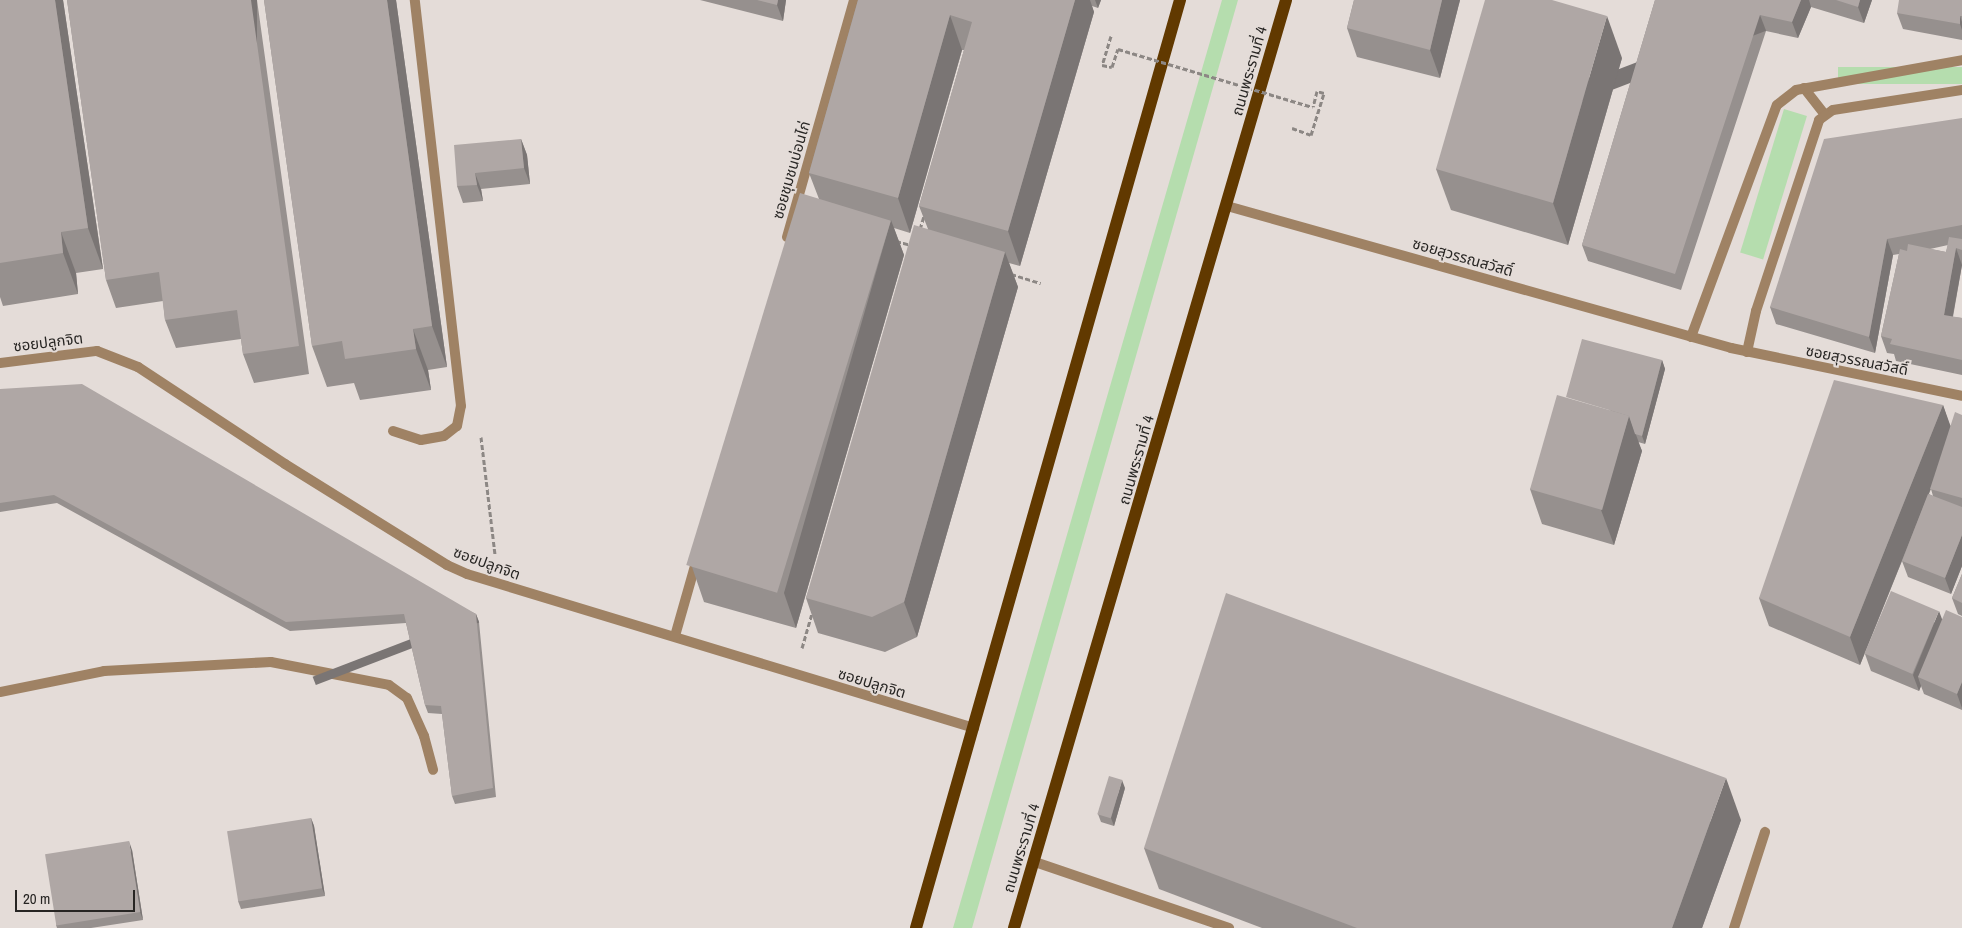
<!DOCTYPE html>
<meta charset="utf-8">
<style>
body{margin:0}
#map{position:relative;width:1962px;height:928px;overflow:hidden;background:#e4dcd8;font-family:"Archivo Narrow","Noto Sans Thai",sans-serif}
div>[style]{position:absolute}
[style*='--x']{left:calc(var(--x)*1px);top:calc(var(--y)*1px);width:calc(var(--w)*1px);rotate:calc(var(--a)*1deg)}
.green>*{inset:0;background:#b5ddae;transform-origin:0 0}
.path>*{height:3px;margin-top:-1.5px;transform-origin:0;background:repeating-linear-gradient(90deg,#8c8784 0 5px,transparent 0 7.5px)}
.lane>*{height:10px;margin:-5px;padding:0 5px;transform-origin:5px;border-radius:5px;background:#9f8264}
.street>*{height:10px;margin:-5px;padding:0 5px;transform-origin:5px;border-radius:5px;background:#9f8264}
.primary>*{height:12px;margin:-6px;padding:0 6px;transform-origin:6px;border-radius:6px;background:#613900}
.path-bridge>*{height:3px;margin-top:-1.5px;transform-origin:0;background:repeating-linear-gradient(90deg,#8c8784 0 5px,transparent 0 7.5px)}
.wall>*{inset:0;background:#96908e}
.shaded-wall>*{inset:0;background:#7a7574;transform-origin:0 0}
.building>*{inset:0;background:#afa7a5;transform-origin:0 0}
span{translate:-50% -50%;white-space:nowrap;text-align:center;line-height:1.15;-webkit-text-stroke:4px #e4dcd8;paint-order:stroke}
.street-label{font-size:15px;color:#272523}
.scale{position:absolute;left:15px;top:890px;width:120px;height:22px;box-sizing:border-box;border:2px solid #272523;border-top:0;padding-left:6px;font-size:15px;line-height:18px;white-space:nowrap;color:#272523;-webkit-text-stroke:4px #e4dcd8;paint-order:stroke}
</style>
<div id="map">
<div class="green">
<i style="clip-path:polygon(1222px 0,1238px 0,972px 928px,953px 928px)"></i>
<i style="left:1962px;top:67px;width:17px;height:124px;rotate:90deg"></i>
<i style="left:1784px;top:109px;width:24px;height:150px;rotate:17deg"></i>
</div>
<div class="path">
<i style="--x:1111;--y:36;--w:30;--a:107"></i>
<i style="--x:1102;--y:65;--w:10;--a:11"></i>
<i style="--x:1112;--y:67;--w:19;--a:-72"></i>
<i style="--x:1292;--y:128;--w:20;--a:20"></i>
<i style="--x:1311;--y:135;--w:44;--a:-72.8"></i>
<i style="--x:1324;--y:93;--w:7;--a:-164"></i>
<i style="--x:1317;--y:91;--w:16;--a:104"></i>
<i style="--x:920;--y:229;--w:17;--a:-73"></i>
<i style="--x:896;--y:241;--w:16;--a:15"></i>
<i style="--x:1011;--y:274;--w:31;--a:17"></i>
<i style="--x:481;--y:437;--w:118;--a:83.2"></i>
<i style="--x:802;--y:648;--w:40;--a:-74"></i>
</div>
<div class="lane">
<i style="--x:0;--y:692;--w:106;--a:-11.4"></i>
<i style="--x:104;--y:671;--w:167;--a:-3.1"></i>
<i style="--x:271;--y:662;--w:120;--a:11"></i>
<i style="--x:389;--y:685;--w:22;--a:36"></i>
<i style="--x:407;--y:698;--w:42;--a:65.9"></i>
<i style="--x:424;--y:736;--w:35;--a:75"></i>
<i style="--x:1035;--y:862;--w:205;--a:18.8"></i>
<i style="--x:1734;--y:928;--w:101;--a:-72.1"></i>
</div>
<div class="street">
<i style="--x:1804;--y:88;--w:34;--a:52"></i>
<i style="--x:1227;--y:206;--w:524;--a:15.73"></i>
<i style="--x:1731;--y:348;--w:236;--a:11.7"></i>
<i style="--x:787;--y:237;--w:246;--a:-74.2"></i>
<i style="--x:1691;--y:337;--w:247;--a:-69.7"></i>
<i style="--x:1777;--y:105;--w:24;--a:-38"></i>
<i style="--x:1796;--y:90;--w:169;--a:-10.2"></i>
<i style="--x:1747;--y:352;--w:42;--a:-77.6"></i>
<i style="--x:1756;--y:311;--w:201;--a:-71.7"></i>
<i style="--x:1819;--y:120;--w:17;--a:-36"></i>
<i style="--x:1833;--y:110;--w:131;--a:-8.8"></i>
<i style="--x:0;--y:363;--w:98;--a:-7.1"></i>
<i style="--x:97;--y:351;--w:44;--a:21.3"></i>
<i style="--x:138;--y:367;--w:176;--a:33.4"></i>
<i style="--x:285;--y:464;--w:191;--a:31.9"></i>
<i style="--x:447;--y:565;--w:22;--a:24"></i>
<i style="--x:467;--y:574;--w:530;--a:16.9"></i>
<i style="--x:393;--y:431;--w:29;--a:18"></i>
<i style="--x:421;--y:440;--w:23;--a:-10"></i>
<i style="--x:444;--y:436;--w:16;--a:-38"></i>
<i style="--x:457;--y:426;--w:20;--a:-79"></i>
<i style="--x:461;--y:406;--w:409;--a:-96.5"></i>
<i style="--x:675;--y:636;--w:80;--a:-74.1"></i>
</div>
<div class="primary">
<i style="--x:916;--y:928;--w:965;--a:-74.12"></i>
<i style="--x:1014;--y:928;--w:967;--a:-73.66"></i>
</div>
<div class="path-bridge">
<i style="--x:1118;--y:49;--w:203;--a:16.6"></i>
</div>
<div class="wall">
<i style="clip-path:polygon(0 0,63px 0,103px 269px,76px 273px,78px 294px,3px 306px,0 297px)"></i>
<i style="clip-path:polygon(67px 0,257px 0,309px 374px,254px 383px,243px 354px,241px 339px,176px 348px,165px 320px,163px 301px,116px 308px,106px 280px)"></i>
<i style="clip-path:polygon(264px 0,396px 0,447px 367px,428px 370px,431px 390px,360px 400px,354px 383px,327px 387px,312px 346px)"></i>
<i style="clip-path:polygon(700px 0,786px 0,783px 21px)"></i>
<i style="clip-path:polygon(858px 0,1101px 0,1098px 8px,1092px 6px,1094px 12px,1020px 266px,1009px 263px,1018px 287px,917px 637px,885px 652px,818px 633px,806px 598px,928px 229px,919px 206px,964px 50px,962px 50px,910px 233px,894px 228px,904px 255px,796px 628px,704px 602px,692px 567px,819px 199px,809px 173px)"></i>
<i style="clip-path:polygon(1354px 0,1460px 0,1440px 78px,1357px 57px,1347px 28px)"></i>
<i style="clip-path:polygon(1655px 0,1872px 0,1864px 23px,1811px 7px,1798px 38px,1766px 31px,1681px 290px,1588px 261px,1582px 245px)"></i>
<i style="clip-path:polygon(1962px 0,1962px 40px,1903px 29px,1897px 13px)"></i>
<i style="clip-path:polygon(1622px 58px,1568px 245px,1451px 210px,1436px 169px)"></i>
<i style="clip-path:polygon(evenodd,1962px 118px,1962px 265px,1953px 317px,1962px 318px,1962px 375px,1896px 361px,1894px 354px,1887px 353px,1881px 336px,1899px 254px,1893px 255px,1875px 353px,1776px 324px,1770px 307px,1962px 118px,1948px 245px,1946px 252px,1930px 249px,1948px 245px)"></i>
<i style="clip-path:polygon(521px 139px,527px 155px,530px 184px,481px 189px,483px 201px,463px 203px,457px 186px)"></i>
<i style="clip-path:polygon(1662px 360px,1665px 369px,1645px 444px,1638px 442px,1642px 451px,1614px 545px,1542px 524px,1530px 489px)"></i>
<i style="clip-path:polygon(0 389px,476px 614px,479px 622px,496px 797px,455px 804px,452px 796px,442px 714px,428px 713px,425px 705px,406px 623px,290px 631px,57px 503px,0 512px)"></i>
<i style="clip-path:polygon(evenodd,1943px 405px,1950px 426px,1962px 415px,1962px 566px,1951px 594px,1908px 577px,1902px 561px,1860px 665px,1769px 626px,1759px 598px,1943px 405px,1931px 489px,1933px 496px,1929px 494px,1931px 489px)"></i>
<i style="clip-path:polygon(1962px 574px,1962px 616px,1958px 614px,1952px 598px)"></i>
<i style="clip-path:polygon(1962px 617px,1962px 710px,1924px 694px,1921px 686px,1919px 691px,1871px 671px,1865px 654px,1942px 619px)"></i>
<i style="clip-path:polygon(1125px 788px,1114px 826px,1101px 822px,1098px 814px)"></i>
<i style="clip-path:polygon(311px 818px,314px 826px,325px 896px,241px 909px,238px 901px)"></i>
<i style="clip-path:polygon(1741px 820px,1702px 928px,1262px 928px,1159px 889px,1144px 848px)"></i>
<i style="clip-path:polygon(132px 850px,143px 920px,91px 928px,57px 928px,56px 925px)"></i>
</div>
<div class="shaded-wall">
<i style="clip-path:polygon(55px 0,63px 0,103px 269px,88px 228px)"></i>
<i style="left:251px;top:0;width:6px;height:349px"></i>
<i style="clip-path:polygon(387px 0,396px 0,447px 367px,432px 326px)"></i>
<i style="clip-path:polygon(778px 0,786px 0,783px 21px,777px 5px)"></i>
<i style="clip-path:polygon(1075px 0,1090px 0,1094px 12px,1020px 266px,1008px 231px)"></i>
<i style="clip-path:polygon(1095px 0,1101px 0,1098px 8px)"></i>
<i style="clip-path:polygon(1442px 0,1460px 0,1440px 78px,1430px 50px)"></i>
<i style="clip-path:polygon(1801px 0,1809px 0,1811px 7px,1798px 38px,1792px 22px)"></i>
<i style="clip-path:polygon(1860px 0,1872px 0,1864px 23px,1858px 7px)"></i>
<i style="clip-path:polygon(950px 15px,962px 50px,910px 233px,898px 198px)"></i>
<i style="left:1760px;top:15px;width:17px;height:273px;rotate:69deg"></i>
<i style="clip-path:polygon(1607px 16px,1622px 58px,1568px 245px,1553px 203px)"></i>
<i style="clip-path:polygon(1960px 16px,1962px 22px,1962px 30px,1960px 24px)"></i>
<i style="clip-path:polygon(521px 139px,527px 155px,530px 184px,524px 168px)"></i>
<i style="clip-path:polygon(475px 173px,481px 189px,483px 201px,477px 185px)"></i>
<i style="clip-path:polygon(891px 220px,904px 255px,796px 628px,784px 593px)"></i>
<i style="clip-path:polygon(61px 232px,76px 273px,78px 294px,63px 253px)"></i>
<i style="clip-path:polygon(1887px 239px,1893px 255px,1875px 353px,1869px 337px)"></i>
<i style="clip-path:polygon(1956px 248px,1962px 265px,1950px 331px,1944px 315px)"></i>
<i style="clip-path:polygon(1005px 252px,1018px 287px,917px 637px,904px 602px)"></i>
<i style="clip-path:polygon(413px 329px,428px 370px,431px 390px,416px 349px)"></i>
<i style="clip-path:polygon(1662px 360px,1665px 369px,1645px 444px,1642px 436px)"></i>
<i style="clip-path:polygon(1943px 405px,1953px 433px,1860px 665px,1850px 637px)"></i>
<i style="clip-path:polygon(1629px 416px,1642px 451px,1614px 545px,1601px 510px)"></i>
<i style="clip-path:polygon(1962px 535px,1962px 566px,1951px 594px,1945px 578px)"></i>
<i style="clip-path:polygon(1939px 611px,1945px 627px,1918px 677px,1921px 686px,1919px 691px,1913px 675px)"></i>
<i style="left:476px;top:614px;width:9px;height:175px;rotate:69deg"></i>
<i style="clip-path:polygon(1962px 682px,1962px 708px,1957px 694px)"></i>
<i style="clip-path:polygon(1726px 778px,1741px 820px,1702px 928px,1672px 928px)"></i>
<i style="clip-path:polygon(1122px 780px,1125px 788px,1114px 826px,1111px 818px)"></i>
<i style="clip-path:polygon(311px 818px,314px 826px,325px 896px,322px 888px)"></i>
<i style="clip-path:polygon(129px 841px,132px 850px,143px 920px,140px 912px)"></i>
</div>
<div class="building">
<i style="clip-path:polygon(0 0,55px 0,88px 228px,61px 232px,63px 253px,0 263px)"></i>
<i style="clip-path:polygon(67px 0,251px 0,299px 346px,243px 354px,237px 310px,165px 320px,159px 272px,106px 280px)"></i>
<i style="clip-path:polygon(264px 0,387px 0,432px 326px,413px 329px,416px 349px,345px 359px,342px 341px,312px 346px)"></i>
<i style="clip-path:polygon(757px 0,778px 0,777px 5px)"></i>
<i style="clip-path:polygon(858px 0,1075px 0,1008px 231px,919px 206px,972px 22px,950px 15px,898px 198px,809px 173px)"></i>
<i style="clip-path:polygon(1354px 0,1442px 0,1430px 50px,1347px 28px)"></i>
<i style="clip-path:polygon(1485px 0,1552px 0,1607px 16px,1553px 203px,1436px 169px)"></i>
<i style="clip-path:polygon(1655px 0,1801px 0,1792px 22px,1760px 15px,1675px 274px,1582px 245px)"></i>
<i style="clip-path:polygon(1836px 0,1860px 0,1858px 7px)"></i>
<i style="clip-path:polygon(1899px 0,1962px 0,1962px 16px,1960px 16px,1960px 24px,1897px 13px)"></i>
<i style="clip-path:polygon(1962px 118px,1962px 225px,1887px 239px,1869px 337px,1770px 307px,1824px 139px)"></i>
<i style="clip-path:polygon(521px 139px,524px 168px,475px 173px,477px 185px,457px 186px,454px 145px)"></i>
<i style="left:800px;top:193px;width:95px;height:389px;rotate:17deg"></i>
<i style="clip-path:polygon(914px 225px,1005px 252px,904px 602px,872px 617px,806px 598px)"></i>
<i style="clip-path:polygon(1949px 237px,1962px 239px,1962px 250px,1956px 248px,1944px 315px,1962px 318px,1962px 360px,1890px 344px,1892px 339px,1881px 336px,1900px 249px,1907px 251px,1908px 244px,1946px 252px)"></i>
<i style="clip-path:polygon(1582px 339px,1662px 360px,1642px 436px,1635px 434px,1629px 416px,1566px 397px)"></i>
<i style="clip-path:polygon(1834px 380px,1943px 405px,1850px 637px,1759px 598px)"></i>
<i style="clip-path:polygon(82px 384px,476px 614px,493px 788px,452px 796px,441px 706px,425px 705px,404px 614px,286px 622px,54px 495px,0 503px,0 389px)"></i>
<i style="left:1557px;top:395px;width:75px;height:98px;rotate:16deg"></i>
<i style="clip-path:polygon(1955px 412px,1962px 415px,1962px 498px,1930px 489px)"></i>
<i style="clip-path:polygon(1928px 494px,1962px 507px,1962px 535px,1945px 578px,1902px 561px)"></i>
<i style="clip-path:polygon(1962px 574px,1962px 603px,1952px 598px)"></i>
<i style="left:1891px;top:591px;width:52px;height:68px;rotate:23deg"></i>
<i style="clip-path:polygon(1226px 593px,1726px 778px,1672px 928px,1357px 928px,1144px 848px)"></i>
<i style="clip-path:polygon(1946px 610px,1962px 617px,1962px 682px,1957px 694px,1918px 677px)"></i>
<i style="left:1109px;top:776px;width:14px;height:40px;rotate:17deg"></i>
<i style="left:311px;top:818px;width:71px;height:85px;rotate:81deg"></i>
<i style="left:129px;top:841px;width:72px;height:85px;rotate:81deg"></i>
</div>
<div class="street-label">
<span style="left:1249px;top:71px;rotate:-74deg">ถนนพระรามที่ 4</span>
<span style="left:791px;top:170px;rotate:-74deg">ซอยชุมชนบ่อนไก่</span>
<span style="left:1463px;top:257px;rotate:16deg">ซอยสุวรรณสวัสดิ์</span>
<span style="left:48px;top:342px;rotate:-7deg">ซอยปลูกจิต</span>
<span style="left:1857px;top:360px;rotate:11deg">ซอยสุวรรณสวัสดิ์</span>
<span style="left:1136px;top:460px;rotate:-74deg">ถนนพระรามที่ 4</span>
<span style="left:487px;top:563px;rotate:20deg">ซอยปลูกจิต</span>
<span style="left:872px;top:683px;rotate:17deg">ซอยปลูกจิต</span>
<span style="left:1021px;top:848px;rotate:-73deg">ถนนพระรามที่ 4</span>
</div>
<div class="scale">20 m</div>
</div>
